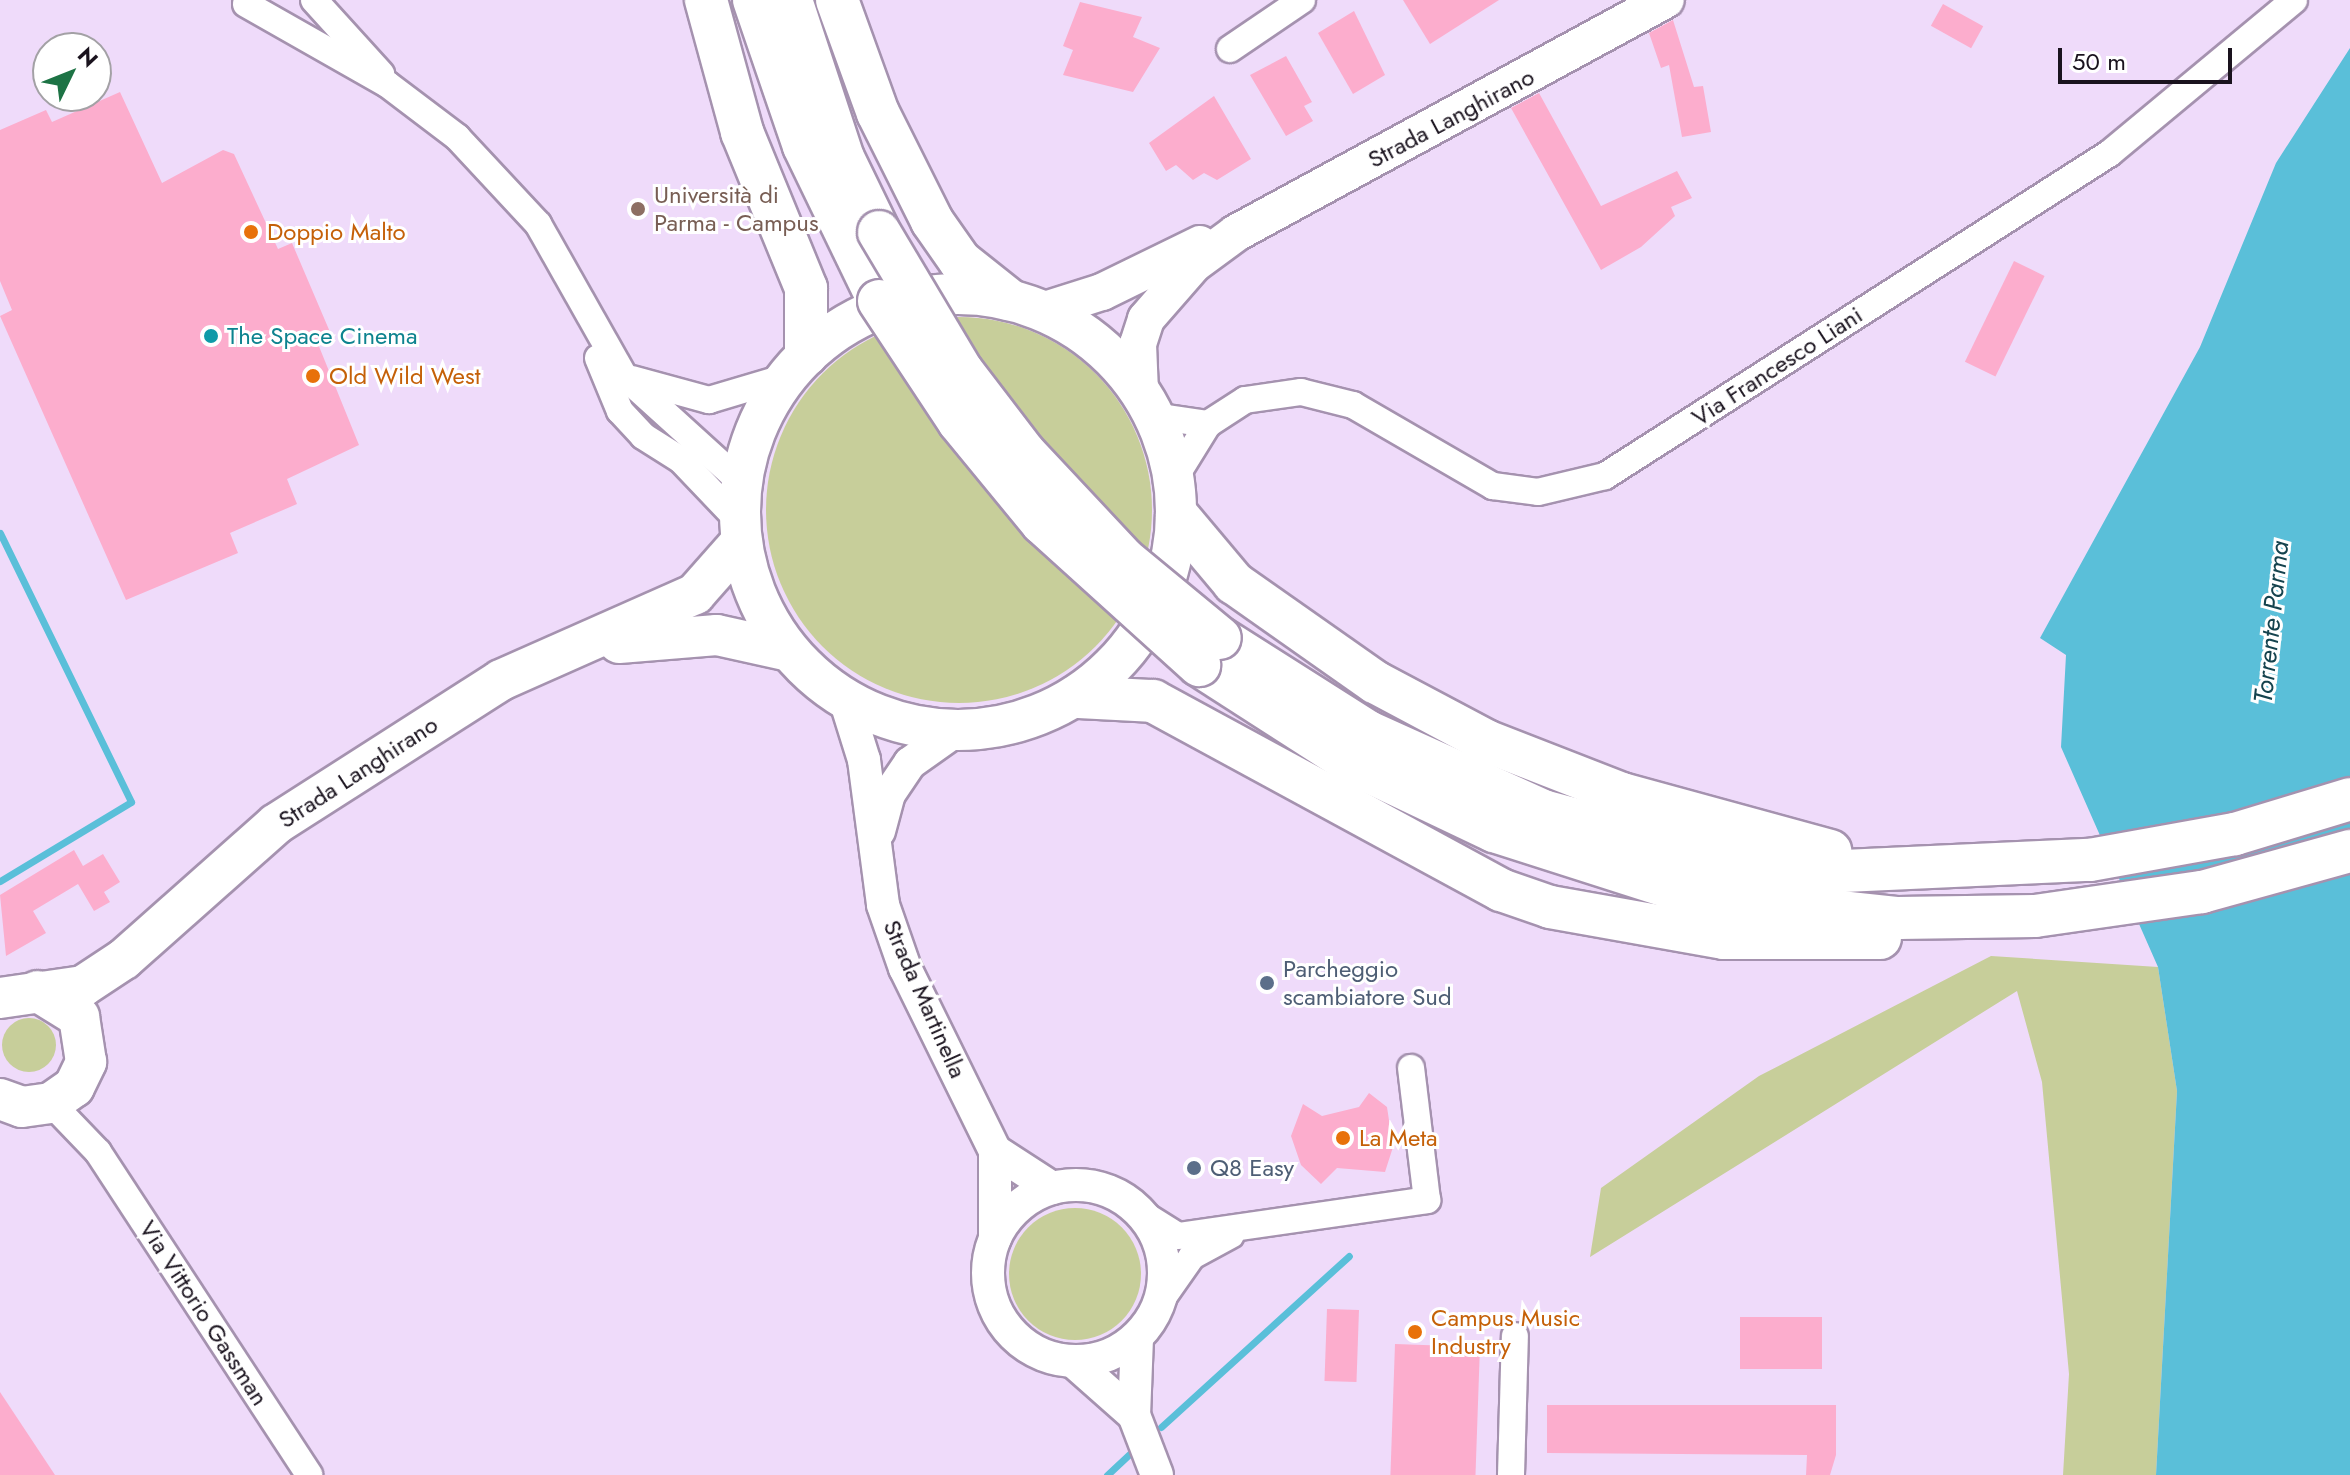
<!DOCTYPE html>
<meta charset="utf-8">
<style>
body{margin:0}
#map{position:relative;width:2350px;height:1475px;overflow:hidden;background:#efdbfa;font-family:Jost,sans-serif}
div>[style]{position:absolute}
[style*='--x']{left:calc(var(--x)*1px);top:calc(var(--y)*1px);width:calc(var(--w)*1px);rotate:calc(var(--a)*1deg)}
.green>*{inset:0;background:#c7ce9a}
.round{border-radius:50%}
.water>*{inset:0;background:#5abfd9}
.stream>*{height:7px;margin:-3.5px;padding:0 3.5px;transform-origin:3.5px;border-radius:3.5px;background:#5abfd9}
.building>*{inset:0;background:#fcadcd;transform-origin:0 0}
.roads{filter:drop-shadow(2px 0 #a592af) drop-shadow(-2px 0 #a592af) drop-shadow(0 2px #a592af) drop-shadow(0 -2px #a592af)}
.minor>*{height:26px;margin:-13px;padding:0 13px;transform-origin:13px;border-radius:13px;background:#fff}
.tertiary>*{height:32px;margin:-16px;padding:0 16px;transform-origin:16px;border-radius:16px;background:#fff}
.tertiary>.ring{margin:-16px;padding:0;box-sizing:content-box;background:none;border:32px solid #fff;border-radius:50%}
.secondary>*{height:36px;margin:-18px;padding:0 18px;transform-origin:18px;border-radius:18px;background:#fff}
.primary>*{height:40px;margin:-20px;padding:0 20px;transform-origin:20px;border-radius:20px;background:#fff}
.primary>.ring{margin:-20px;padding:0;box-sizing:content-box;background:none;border:40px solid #fff;border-radius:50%}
.trunk>*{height:42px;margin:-21px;padding:0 21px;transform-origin:21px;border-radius:21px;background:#fff}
.bridges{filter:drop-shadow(2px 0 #a592af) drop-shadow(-2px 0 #a592af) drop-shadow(0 2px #a592af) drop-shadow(0 -2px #a592af)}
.trunk-bridge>*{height:42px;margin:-21px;padding:0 21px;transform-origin:21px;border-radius:21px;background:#fff}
.dots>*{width:22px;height:22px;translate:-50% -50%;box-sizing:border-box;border:4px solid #fff;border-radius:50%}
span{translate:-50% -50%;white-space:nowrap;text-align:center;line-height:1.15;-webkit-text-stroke:6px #fff;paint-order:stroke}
.street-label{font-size:24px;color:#1a131e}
.education-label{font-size:24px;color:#785e54}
.left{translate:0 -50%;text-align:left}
.food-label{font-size:24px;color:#c56008}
.culture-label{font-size:24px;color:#0d838f}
.service-label{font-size:24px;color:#4e5e75}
.water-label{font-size:26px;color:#15434e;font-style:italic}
.north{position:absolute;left:32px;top:32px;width:80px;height:80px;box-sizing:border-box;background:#fff;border:2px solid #a3a1a5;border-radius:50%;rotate:47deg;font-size:22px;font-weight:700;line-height:32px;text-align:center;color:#1a131e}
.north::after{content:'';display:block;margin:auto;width:28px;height:36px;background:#1d7345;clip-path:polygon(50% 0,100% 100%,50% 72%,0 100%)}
.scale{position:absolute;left:2058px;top:48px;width:174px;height:36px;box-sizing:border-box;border:4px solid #1a131e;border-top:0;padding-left:10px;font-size:24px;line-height:28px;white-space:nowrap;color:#1a131e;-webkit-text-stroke:6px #fff;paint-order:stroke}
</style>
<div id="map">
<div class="green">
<i class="round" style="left:766px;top:317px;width:386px;height:386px"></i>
<i style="clip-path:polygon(1991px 956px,2158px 967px,2177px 1091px,2156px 1475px,2063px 1475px,2069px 1374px,2042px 1082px,2017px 991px,1590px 1257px,1601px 1188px,1759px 1076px)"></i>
<i class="round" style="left:2px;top:1018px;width:54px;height:54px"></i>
<i class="round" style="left:1009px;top:1208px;width:132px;height:132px"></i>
</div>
<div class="water">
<i style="clip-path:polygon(2350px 48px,2350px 1475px,2156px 1475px,2177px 1091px,2158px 967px,2061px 747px,2066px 655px,2040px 638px,2200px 347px,2276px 163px)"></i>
</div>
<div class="stream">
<i style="--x:0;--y:533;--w:299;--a:64"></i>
<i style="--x:131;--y:802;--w:153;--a:148.9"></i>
<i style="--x:1161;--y:1427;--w:254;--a:-42.3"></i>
<i style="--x:1107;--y:1475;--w:34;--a:-43"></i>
</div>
<div class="building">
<i style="clip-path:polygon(1403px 0,1499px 0,1430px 44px)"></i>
<i style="clip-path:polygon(1080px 2px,1142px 17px,1133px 37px,1160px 48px,1133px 92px,1063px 75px,1073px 50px,1063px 46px)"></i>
<i style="left:1943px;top:4px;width:46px;height:25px;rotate:29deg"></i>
<i style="clip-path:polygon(1354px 11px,1385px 75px,1353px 94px,1318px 33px)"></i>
<i style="clip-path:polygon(1673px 20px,1694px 87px,1703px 86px,1711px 132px,1682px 137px,1669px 65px,1661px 68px,1649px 33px)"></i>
<i style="clip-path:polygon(1286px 56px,1312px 102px,1304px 106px,1313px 121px,1286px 136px,1250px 75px)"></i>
<i style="clip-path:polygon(120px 92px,162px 183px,223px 150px,234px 154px,278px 249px,292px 243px,330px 332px,316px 339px,359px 445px,287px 479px,297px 504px,230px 533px,238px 553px,126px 600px,0 316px,12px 310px,0 281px,0 130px,46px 110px,52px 122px)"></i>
<i style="clip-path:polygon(1539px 93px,1601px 206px,1677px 171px,1692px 198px,1671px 207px,1675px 216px,1641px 247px,1601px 270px,1511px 108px)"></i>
<i style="clip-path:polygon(1214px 96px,1251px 159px,1217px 180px,1204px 173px,1193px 180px,1176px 165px,1166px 171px,1149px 143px)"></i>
<i style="left:2014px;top:261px;width:34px;height:112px;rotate:26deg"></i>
<i style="clip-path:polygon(74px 850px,83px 866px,103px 854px,120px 882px,104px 892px,110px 902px,94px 911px,78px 884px,33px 911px,46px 933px,6px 956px,0 895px)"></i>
<i style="clip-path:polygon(1369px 1093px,1387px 1107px,1393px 1147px,1385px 1172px,1337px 1168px,1321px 1184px,1301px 1165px,1291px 1136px,1303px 1104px,1322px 1116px,1359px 1107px)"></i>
<i style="left:1327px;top:1309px;width:32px;height:72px;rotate:2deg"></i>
<i style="left:1740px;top:1317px;width:82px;height:52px"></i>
<i style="left:1395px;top:1344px;width:85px;height:131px;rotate:2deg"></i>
<i style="clip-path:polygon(0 1392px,55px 1475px,0 1475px)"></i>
<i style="clip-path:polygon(1547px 1405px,1836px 1405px,1836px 1455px,1830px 1475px,1806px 1475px,1807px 1455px,1547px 1453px)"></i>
</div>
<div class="roads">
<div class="minor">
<i style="--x:314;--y:0;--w:100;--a:47.8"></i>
<i style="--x:246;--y:4;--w:162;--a:29.6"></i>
<i style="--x:387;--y:84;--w:88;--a:37.1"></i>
<i style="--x:457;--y:137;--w:119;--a:47"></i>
<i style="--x:538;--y:224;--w:175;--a:60.5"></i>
<i style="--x:624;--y:376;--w:158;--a:42.2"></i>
<i style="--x:1230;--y:49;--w:87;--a:-34.2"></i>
<i style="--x:598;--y:358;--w:57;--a:67.5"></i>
<i style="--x:620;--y:411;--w:34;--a:47"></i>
<i style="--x:643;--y:436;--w:45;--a:32.3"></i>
<i style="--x:681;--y:460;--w:86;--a:46.4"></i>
<i style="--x:632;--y:379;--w:80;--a:15.3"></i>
<i style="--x:709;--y:400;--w:80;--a:-16.6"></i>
<i style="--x:1154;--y:416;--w:55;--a:8.4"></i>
<i style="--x:1174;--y:479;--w:65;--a:-58.3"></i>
<i style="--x:1208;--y:424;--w:44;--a:-33"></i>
<i style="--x:1245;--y:400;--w:57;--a:-8.1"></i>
<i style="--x:1301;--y:392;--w:54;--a:14"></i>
<i style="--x:1353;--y:405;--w:162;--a:30.1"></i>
<i style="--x:1493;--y:486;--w:45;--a:7.6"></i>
<i style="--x:1538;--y:492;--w:69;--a:-13.4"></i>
<i style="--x:1605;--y:476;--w:599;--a:-32.6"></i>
<i style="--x:2110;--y:153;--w:239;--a:-39.7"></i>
<i style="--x:51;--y:1103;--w:68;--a:46.2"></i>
<i style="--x:98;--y:1152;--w:386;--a:56.8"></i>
<i style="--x:1138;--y:1211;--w:47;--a:32"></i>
<i style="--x:1178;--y:1236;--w:252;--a:-8.2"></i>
<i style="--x:1427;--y:1200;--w:133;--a:-96.9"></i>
<i style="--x:1159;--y:1303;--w:57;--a:-54.9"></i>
<i style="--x:1192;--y:1256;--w:44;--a:-28.3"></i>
<i style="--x:1511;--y:1475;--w:139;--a:-88.4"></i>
</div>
<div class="tertiary">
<i style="--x:845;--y:699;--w:64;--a:72.7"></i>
<i style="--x:864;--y:760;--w:146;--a:82.5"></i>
<i style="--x:883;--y:905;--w:67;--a:70.8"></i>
<i style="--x:905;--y:968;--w:204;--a:63.8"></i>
<i style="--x:995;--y:1151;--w:87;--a:90"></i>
<i style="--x:879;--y:831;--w:38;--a:-75"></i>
<i style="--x:889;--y:794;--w:37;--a:-56"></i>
<i style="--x:910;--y:763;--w:55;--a:-35.4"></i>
<i style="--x:995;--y:1151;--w:68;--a:33"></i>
<i class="ring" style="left:988px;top:1185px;width:144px;height:144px"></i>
<i style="--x:1137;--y:1338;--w:77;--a:92.2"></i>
<i style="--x:1134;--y:1415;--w:64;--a:69"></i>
<i style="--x:1074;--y:1362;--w:80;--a:41.5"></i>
</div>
<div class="secondary">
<i style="--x:1042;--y:311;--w:63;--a:-17.6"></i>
<i style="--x:1102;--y:292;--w:109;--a:-26.1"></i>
<i style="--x:1140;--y:392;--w:48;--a:-92.4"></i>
<i style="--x:1138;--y:344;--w:26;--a:-72"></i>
<i style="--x:1146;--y:319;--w:73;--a:-48.9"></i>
<i style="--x:1194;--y:264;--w:52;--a:-36.4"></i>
<i style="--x:1236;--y:233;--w:489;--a:-28.5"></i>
</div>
<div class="primary">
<i class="ring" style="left:740px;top:294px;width:396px;height:396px"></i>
<i style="--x:619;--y:643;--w:98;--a:-4.7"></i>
<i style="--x:717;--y:635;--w:74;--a:12.5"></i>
<i style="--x:0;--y:998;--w:84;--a:-8.2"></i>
<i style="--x:83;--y:986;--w:49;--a:-33.4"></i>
<i style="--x:124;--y:959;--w:203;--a:-41.6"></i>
<i style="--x:276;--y:824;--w:267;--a:-32.6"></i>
<i style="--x:501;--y:680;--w:212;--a:-23.9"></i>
<i style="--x:695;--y:594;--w:69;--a:-48.5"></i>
<i style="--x:0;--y:1099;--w:23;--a:20"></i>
<i style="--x:22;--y:1107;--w:29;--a:-8"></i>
<i style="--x:51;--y:1103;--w:28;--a:-35"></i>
<i style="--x:74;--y:1087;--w:28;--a:-64"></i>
<i style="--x:86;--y:1062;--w:46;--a:-98.8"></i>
<i style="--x:79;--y:1017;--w:49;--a:-148.2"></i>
</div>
<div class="trunk">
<i style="--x:706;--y:0;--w:137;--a:74.7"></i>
<i style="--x:742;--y:132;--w:169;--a:67.7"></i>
<i style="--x:806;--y:288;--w:67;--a:90"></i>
<i style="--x:754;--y:0;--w:154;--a:71.1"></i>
<i style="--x:804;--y:146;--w:172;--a:64.2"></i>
<i style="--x:791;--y:0;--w:166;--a:71.8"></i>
<i style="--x:843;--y:158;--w:82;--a:64.1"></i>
<i style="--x:837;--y:0;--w:120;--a:70.1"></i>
<i style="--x:878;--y:113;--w:121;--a:63.4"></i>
<i style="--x:932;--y:221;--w:49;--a:55"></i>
<i style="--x:960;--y:261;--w:61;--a:38.4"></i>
<i style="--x:1177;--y:515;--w:89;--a:50"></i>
<i style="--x:1234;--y:583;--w:172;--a:35.1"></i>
<i style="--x:1375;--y:682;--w:126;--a:28"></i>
<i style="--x:1486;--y:741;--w:146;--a:21.3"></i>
<i style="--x:1622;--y:794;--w:216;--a:15.3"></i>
<i style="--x:1220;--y:638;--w:175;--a:32.4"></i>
<i style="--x:1368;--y:732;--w:192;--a:24.3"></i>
<i style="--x:1543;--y:811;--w:174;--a:15"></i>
<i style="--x:1711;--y:856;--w:112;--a:8.2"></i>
<i style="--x:1822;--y:872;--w:268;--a:-2.6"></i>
<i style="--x:2090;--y:860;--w:147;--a:-10.2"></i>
<i style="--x:2235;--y:834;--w:120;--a:-16.9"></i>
<i style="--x:1199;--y:665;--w:183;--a:32.7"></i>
<i style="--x:1353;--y:764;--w:156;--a:25.4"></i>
<i style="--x:1494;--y:831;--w:184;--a:17.7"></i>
<i style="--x:1669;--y:887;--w:87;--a:10.5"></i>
<i style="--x:1755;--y:903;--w:144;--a:6"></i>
<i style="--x:1898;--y:918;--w:137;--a:-0.8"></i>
<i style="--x:2035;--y:916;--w:169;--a:-8.2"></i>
<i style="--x:2202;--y:892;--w:154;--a:-15.5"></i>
<i style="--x:1076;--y:697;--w:77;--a:3"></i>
<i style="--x:1153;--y:701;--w:396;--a:28.5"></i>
<i style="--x:1501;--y:890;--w:52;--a:19.1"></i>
<i style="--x:1550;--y:907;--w:177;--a:10.1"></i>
<i style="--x:1724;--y:938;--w:156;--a:0"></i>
</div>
</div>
<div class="bridges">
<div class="trunk-bridge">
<i style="--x:879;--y:232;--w:162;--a:59.2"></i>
<i style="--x:962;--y:371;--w:102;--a:52.6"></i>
<i style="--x:1024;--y:452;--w:146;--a:46.9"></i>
<i style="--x:1124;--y:559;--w:124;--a:39.5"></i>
<i style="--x:879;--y:301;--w:145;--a:56.5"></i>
<i style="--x:959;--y:422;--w:131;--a:50.6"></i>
<i style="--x:1042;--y:523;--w:212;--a:42.1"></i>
</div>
</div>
<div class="dots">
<i style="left:638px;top:209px;background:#8d6e63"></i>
<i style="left:251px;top:232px;background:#e8710a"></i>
<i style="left:211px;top:336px;background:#0f9aa8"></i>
<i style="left:313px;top:376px;background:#e8710a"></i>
<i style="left:1267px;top:983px;background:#5c6f8a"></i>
<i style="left:1343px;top:1138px;background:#e8710a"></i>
<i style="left:1194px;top:1168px;background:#5c6f8a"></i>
<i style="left:1415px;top:1332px;background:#e8710a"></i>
</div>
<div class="street-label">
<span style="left:1451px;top:118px;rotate:-28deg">Strada Langhirano</span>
<span style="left:1777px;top:366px;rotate:-33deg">Via Francesco Liani</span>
<span style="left:358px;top:772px;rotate:-33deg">Strada Langhirano</span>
<span style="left:925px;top:999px;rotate:66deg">Strada Martinella</span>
<span style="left:204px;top:1313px;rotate:57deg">Via Vittorio Gassman</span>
</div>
<div class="education-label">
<span class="left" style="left:654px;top:209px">Università di<br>Parma - Campus</span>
</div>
<div class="food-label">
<span class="left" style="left:267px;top:232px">Doppio Malto</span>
<span class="left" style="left:329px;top:376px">Old Wild West</span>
<span class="left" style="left:1359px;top:1138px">La Meta</span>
<span class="left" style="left:1431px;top:1332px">Campus Music<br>Industry</span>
</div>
<div class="culture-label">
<span class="left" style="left:227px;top:336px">The Space Cinema</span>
</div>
<div class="service-label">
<span class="left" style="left:1283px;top:983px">Parcheggio<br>scambiatore Sud</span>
<span class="left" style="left:1210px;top:1168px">Q8 Easy</span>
</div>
<div class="water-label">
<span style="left:2272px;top:622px;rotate:-84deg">Torrente Parma</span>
</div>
<div class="north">N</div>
<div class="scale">50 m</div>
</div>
